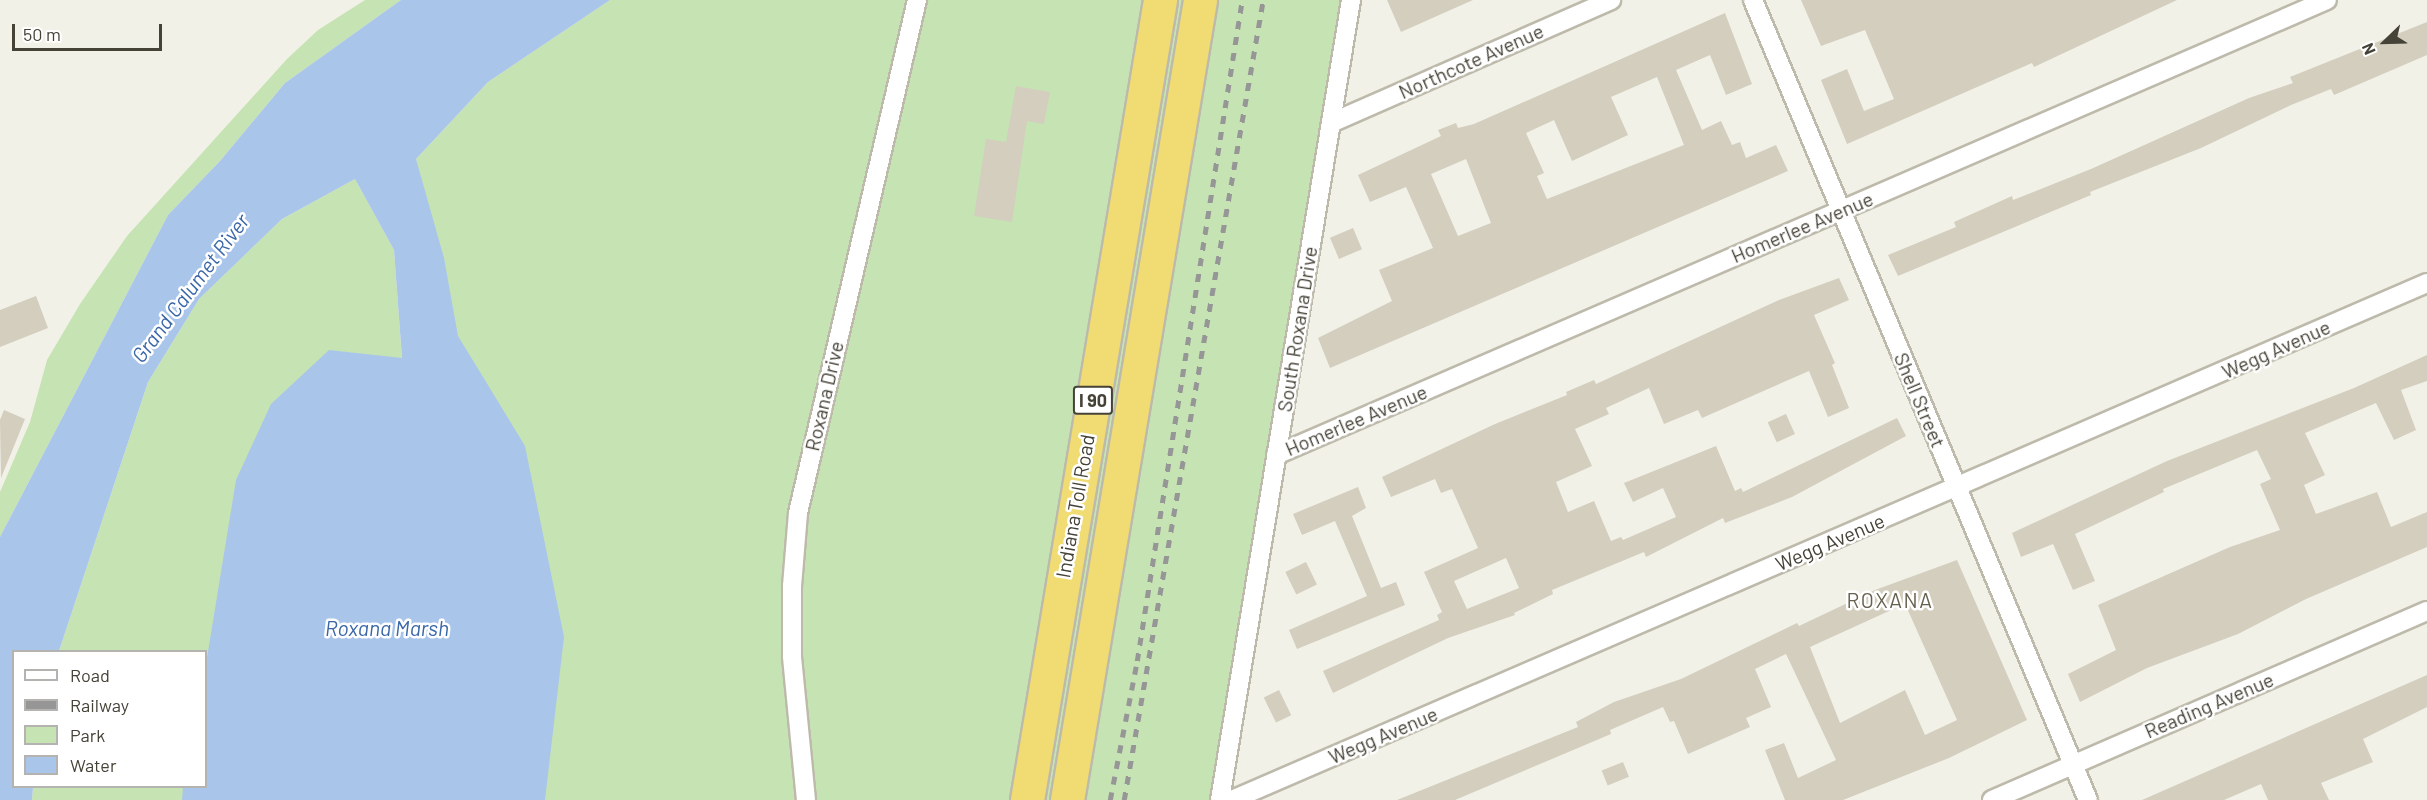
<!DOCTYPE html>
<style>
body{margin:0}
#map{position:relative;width:2427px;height:800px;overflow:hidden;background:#f2f1e8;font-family:Barlow,sans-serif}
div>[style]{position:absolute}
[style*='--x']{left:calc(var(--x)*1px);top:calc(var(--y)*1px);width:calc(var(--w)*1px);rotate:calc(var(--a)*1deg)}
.green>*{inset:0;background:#c6e3b4}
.water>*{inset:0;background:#a9c5ea}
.building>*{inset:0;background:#d3cebe;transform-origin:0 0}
.roads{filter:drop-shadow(2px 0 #bdbaab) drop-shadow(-2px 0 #bdbaab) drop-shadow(0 2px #bdbaab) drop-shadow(0 -2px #bdbaab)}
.street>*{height:18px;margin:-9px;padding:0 9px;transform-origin:9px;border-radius:9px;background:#fff}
.highway>*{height:33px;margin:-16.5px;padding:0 16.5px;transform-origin:16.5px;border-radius:16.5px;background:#f1dc74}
.rail>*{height:4.5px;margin-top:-2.25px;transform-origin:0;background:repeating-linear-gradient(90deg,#969696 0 8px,transparent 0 16px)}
span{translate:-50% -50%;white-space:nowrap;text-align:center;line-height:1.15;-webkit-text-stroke:5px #fff;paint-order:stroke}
.shield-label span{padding:2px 4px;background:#fff;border:2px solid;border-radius:4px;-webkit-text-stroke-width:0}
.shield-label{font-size:18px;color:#454237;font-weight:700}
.street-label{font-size:20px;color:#454237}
.water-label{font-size:21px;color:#3a67a8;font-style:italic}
.neighbourhood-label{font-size:21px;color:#67614f;letter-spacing:1.5px}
.legend{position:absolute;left:12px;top:650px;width:195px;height:138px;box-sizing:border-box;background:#fff;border:2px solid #b5b3af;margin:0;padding:8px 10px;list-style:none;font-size:18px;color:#454237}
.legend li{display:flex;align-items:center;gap:12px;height:30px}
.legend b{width:30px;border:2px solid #b5b3af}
.north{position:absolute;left:2355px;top:12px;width:60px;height:60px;-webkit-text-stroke:4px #fff;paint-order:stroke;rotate:247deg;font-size:16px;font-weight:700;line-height:24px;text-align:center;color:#454237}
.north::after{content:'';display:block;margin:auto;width:21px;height:27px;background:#454237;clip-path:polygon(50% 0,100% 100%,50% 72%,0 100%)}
.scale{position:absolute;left:12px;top:24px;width:150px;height:27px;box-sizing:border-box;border:3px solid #454237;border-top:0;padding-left:8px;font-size:18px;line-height:21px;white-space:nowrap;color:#454237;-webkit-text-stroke:4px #fff;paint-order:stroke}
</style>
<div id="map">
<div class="green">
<i style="clip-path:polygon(365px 0,401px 0,285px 83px,220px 161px,168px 215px,0 537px,0 492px,30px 422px,47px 360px,80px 304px,127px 236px,287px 59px,318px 30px)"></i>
<i style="clip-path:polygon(610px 0,1351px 0,1220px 800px,479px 800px,416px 159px,488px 82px)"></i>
<i style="clip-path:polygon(355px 179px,394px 250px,402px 359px,336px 351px,248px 800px,32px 800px,33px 787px,206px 786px,206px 652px,59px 651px,148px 382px,199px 299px,282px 219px)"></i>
</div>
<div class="water">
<i style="clip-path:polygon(401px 0,610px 0,488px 82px,416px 159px,444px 258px,458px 336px,525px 446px,564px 637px,545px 800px,182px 800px,183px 787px,206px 786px,206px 664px,236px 480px,271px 404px,329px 350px,402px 358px,394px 250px,355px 179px,282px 219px,199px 299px,148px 382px,59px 651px,14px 652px,14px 786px,33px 787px,32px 800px,0 800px,0 537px,168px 215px,220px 161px,285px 83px)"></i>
</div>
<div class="building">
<i style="clip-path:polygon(1387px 0,1473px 0,1401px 32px)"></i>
<i style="clip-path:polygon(1801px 0,2177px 0,2034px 67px,2032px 63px,1847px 144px,1821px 80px,1847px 69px,1864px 111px,1894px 99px,1865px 30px,1821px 46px)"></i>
<i style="clip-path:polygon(evenodd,1725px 13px,1752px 84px,1726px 95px,1710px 55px,1676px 70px,1702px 130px,1721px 121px,1732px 145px,1740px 142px,1746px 158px,1776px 145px,1788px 171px,1330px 368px,1318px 338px,1392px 301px,1379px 270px,1433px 248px,1406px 187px,1370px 202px,1358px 175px,1441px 136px,1438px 130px,1456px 123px,1458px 128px,1474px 124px,1725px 13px,1657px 77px,1684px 145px,1547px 199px,1537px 176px,1544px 173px,1526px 133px,1554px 120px,1572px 161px,1628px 135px,1611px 97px,1657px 77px,1725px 13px,1466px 159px,1491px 223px,1458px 236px,1431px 174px,1466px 159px)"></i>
<i style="clip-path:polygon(2427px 22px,2427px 55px,2334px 95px,2331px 89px,2291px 105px,2201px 148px,2090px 192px,2091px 195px,1898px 276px,1888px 255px,1956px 227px,1954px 222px,2012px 196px,2013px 200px,2091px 169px,2249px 98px,2293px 83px,2290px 77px)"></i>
<i style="clip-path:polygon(1016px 86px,1050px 92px,1044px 124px,1027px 121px,1012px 222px,974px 216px,986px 139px,1006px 142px)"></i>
<i style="left:1353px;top:228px;width:23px;height:25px;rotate:67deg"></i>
<i style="clip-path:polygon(evenodd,1839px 278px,1849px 300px,1814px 315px,1835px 363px,1832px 365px,1849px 408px,1828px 417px,1809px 371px,1702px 418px,1698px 410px,1664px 424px,1649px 388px,1606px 408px,1609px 414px,1575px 429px,1592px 466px,1556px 482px,1568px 512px,1594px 501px,1611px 541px,1621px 537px,1623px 540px,1676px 517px,1663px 488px,1633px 502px,1624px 483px,1716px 446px,1735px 491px,1741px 488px,1743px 492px,1897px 418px,1906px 436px,1792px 497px,1725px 523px,1723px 518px,1646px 557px,1644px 552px,1552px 590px,1553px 594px,1514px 613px,1515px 615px,1448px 638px,1333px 693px,1323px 671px,1439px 620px,1437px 615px,1442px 612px,1424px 572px,1478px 548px,1452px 489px,1441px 493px,1435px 479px,1391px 497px,1382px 477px,1495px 424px,1567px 395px,1566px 392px,1594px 380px,1596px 384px,1779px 300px,1839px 278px,1506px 558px,1519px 588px,1467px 609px,1454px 581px,1506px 558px)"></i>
<i style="clip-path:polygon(36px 296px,48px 328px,0 347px,0 310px)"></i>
<i style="clip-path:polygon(2427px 355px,2427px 381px,2401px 390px,2416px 430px,2394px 440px,2376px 403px,2305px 433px,2325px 475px,2304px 485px,2316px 514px,2377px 492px,2391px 527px,2427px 512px,2427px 547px,2306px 599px,2238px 634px,2147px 668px,2080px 702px,2068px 674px,2116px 650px,2098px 605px,2230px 547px,2280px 530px,2260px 484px,2271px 479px,2257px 450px,2163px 489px,2164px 492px,2075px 534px,2095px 581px,2073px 590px,2053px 544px,2021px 557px,2012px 533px,2167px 461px,2354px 388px)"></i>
<i style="clip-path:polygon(4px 410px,25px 419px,1px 478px,0 420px)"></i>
<i style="left:1786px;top:414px;width:22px;height:20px;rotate:66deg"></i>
<i style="clip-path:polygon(1358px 487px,1366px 508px,1352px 516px,1381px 588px,1396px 582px,1405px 605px,1297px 649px,1289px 630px,1367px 596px,1335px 521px,1302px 535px,1293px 514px)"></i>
<i style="clip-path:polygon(evenodd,1957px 560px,2027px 720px,1949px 758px,1843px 800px,1785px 800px,1765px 750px,1784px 743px,1798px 778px,1836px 760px,1786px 654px,1755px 669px,1771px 707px,1746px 718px,1750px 727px,1688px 754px,1674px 721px,1670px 722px,1663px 707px,1610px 730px,1611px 734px,1455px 800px,1397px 800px,1578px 727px,1576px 722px,1614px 702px,1681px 679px,1797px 623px,1799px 626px,1875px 590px,1957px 560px,1900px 606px,1906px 606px,1957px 720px,1925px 735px,1905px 690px,1840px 723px,1810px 647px,1900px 606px)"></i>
<i style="left:1306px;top:562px;width:25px;height:23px;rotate:64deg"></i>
<i style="clip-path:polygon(2427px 675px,2427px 707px,2363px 739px,2373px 762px,2321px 783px,2329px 800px,2268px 800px,2261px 784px,2224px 800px,2142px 800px)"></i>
<i style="left:1279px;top:690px;width:28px;height:17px;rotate:64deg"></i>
<i style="left:1623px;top:762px;width:16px;height:23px;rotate:68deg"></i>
</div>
<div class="roads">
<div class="street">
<i style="--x:1753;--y:0;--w:867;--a:67.28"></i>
<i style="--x:1331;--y:123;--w:306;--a:-23.7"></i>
<i style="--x:1276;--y:455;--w:1145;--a:-23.41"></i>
<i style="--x:806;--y:800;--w:145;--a:-95.6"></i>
<i style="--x:792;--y:656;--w:70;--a:-90"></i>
<i style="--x:792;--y:586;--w:73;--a:-85.3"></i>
<i style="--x:798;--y:513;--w:527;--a:-76.94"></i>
<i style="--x:1220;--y:800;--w:811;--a:-80.7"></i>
<i style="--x:1232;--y:800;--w:1302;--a:-23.4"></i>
<i style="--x:1992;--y:800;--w:474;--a:-23.5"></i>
</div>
<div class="highway">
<i style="--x:1027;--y:800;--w:811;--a:-80.56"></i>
<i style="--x:1067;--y:800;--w:811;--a:-80.56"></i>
</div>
</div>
<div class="rail">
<i style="--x:1110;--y:800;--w:142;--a:-79"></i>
<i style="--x:1137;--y:661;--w:669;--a:-80.97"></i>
<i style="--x:1124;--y:800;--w:812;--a:-80.14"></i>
</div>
<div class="shield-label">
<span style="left:1093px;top:400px">I 90</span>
</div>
<div class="street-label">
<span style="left:1471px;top:61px;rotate:-24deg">Northcote Avenue</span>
<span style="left:1802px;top:227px;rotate:-23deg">Homerlee Avenue</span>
<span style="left:1297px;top:329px;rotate:-81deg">South Roxana Drive</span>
<span style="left:2276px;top:349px;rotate:-24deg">Wegg Avenue</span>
<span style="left:824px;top:396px;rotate:-77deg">Roxana Drive</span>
<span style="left:1920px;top:400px;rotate:67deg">Shell Street</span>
<span style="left:1356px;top:420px;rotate:-23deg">Homerlee Avenue</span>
<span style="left:1075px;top:506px;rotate:-80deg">Indiana Toll Road</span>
<span style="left:1830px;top:542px;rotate:-23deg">Wegg Avenue</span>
<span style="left:2209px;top:705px;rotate:-23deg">Reading Avenue</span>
<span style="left:1383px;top:735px;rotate:-23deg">Wegg Avenue</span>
</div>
<div class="water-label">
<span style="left:190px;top:288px;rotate:-53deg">Grand Calumet River</span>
<span style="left:387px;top:628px">Roxana Marsh</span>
</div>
<div class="neighbourhood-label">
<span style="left:1890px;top:600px">ROXANA</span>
</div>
<ul class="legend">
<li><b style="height:8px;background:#fff"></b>Road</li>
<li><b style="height:8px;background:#969696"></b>Railway</li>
<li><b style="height:16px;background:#c6e3b4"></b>Park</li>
<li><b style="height:16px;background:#a9c5ea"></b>Water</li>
</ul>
<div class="north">N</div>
<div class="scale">50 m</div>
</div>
